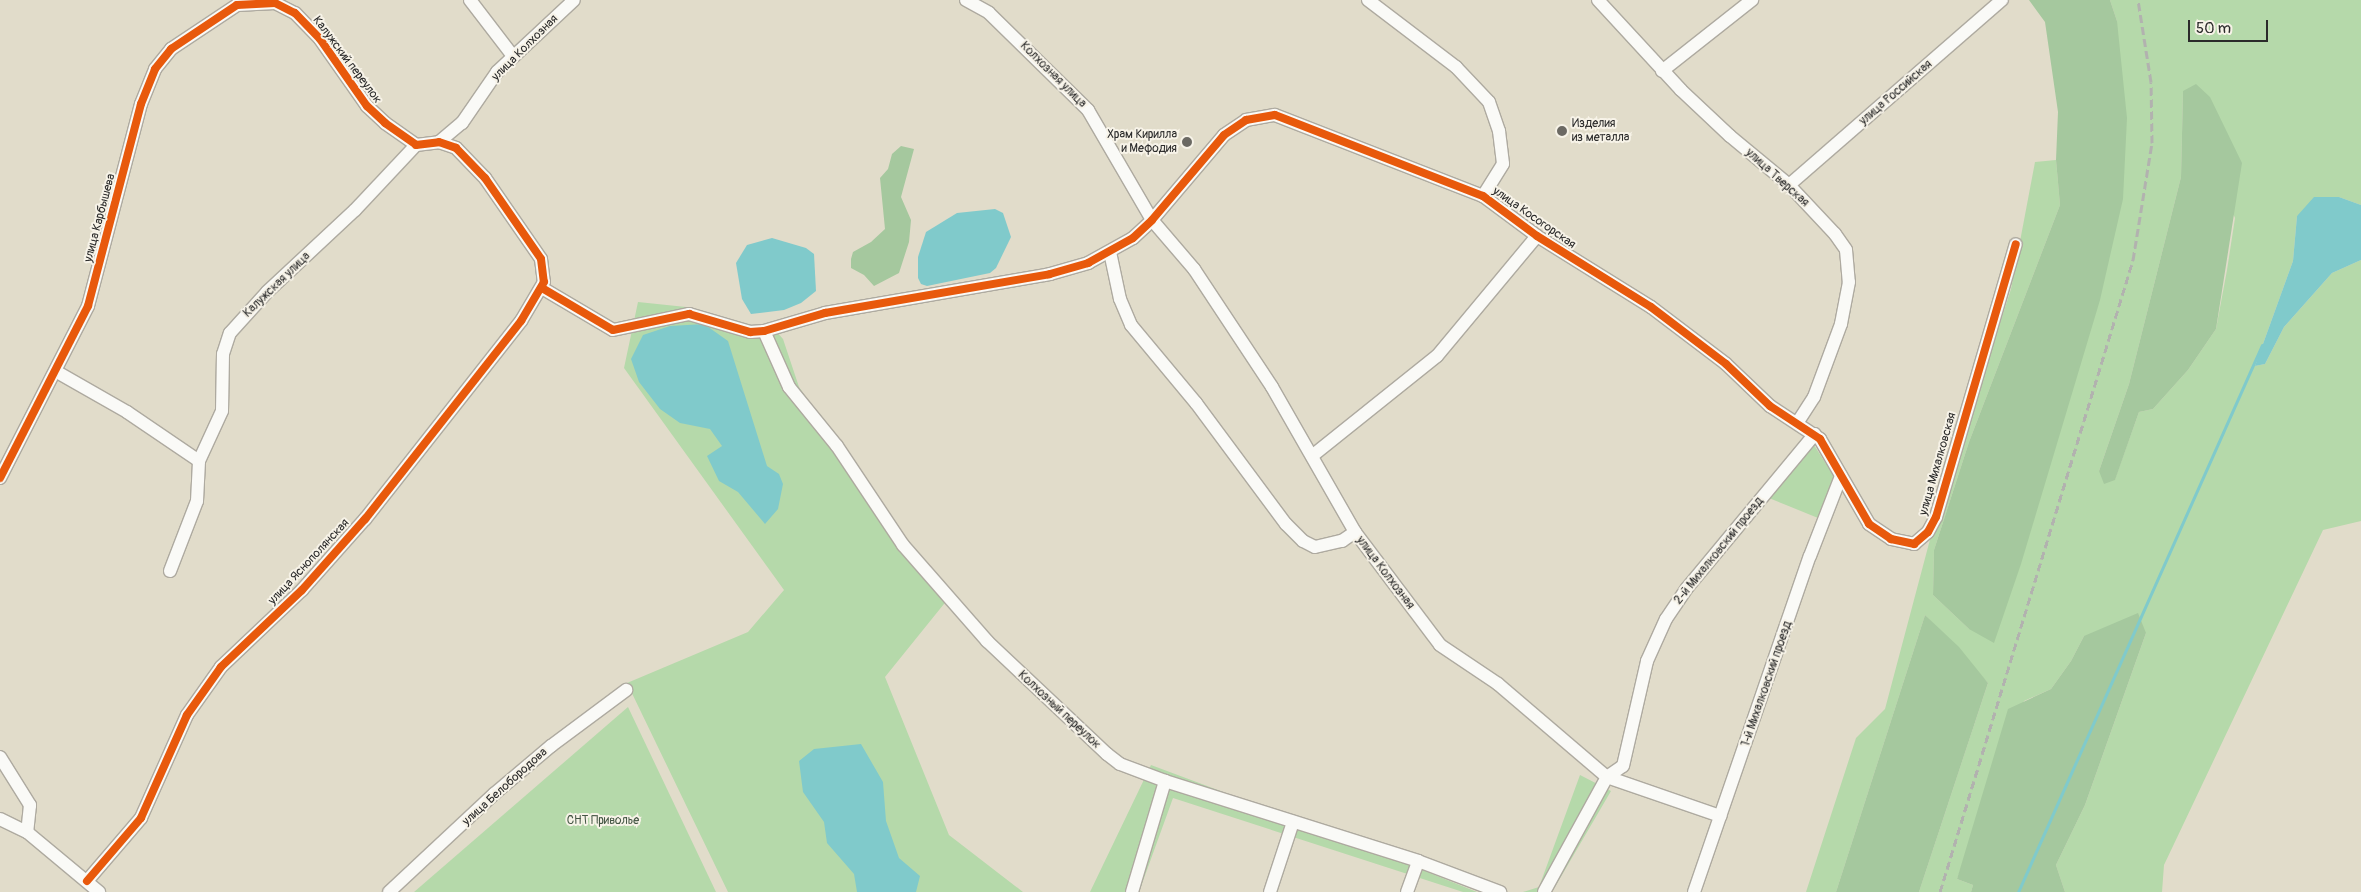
<!DOCTYPE html>
<meta charset="utf-8">
<style>
body{margin:0}
#map{position:relative;width:2361px;height:892px;overflow:hidden;background:#e1dcca;font-family:Pangolin,sans-serif}
div>[style]{position:absolute}
[style*='--x']{left:calc(var(--x)*1px);top:calc(var(--y)*1px);width:calc(var(--w)*1px);rotate:calc(var(--a)*1deg)}
.green>*{inset:0;background:#b5d9aa}
.forest>*{inset:0;background:#a5c89e}
.water>*{inset:0;background:#80cacb}
.stream>*{height:3px;margin:-1.5px;padding:0 1.5px;transform-origin:1.5px;border-radius:1.5px;background:#80cacb}
.roads{filter:drop-shadow(1px 0 #aeaaa0) drop-shadow(-1px 0 #aeaaa0) drop-shadow(0 1px #aeaaa0) drop-shadow(0 -1px #aeaaa0)}
.street>*{height:12px;margin:-6px;padding:0 6px;transform-origin:6px;border-radius:6px;background:#fafaf7}
.rail>*{height:3px;margin-top:-1.5px;transform-origin:0;background:repeating-linear-gradient(90deg,#b2b2af 0 8px,transparent 0 12px)}
.cycleway>*{height:8px;margin:-4px;padding:0 4px;transform-origin:4px;border-radius:4px;background:#e8590c}
.dots>*{width:14px;height:14px;translate:-50% -50%;box-sizing:border-box;border:2px solid #f7f3e8;border-radius:50%}
span{translate:-50% -50%;white-space:nowrap;text-align:center;line-height:1.15;-webkit-text-stroke:4px #f7f3e8;paint-order:stroke}
.street-label{font-size:12px;color:#2b2b2b}
.poi-label{font-size:12px;color:#2b2b2b}
.left{translate:0 -50%;text-align:left}
.right{translate:-100% -50%;text-align:right}
.park-label{font-size:12px;color:#445644}
.scale{position:absolute;left:2188px;top:20px;width:80px;height:22px;box-sizing:border-box;border:2px solid #2b2b2b;border-top:0;padding-left:6px;font-size:15px;line-height:18px;white-space:nowrap;color:#2b2b2b;-webkit-text-stroke:4px #f7f3e8;paint-order:stroke}
</style>
<div id="map">
<div class="green">
<i style="clip-path:polygon(evenodd,2110px 0,2361px 0,2361px 205px,2339px 197px,2297px 216px,2293px 261px,2255px 366px,2265px 364px,2284px 327px,2332px 273px,2361px 260px,2361px 521px,2323px 530px,2164px 865px,2162px 892px,2065px 892px,2056px 865px,2085px 805px,2146px 633px,2084px 636px,2071px 661px,2051px 689px,2024px 701px,1957px 879px,1973px 885px,1971px 892px,1919px 892px,1988px 683px,1925px 615px,1836px 892px,1806px 892px,1856px 738px,1885px 709px,1932px 532px,2011px 289px,2035px 162px,2056px 160px,2060px 205px,1969px 442px,1934px 550px,1933px 595px,1969px 629px,2117px 21px,2110px 0,2183px 91px,2235px 218px,2227px 270px,2216px 329px,2188px 370px,2153px 409px,2139px 412px,2115px 479px,2099px 471px,2129px 384px,2181px 177px,2183px 91px)"></i>
<i style="clip-path:polygon(638px 302px,686px 307px,714px 325px,750px 338px,768px 322px,783px 339px,799px 387px,905px 540px,952px 594px,885px 677px,949px 835px,1023px 892px,728px 892px,627px 683px,748px 632px,784px 590px,624px 368px)"></i>
<i style="clip-path:polygon(1814px 445px,1835px 478px,1818px 518px,1769px 498px)"></i>
<i style="clip-path:polygon(628px 707px,716px 892px,414px 892px)"></i>
<i style="clip-path:polygon(1151px 765px,1293px 818px,1477px 892px,1463px 892px,1173px 798px,1139px 892px,1090px 892px)"></i>
<i style="clip-path:polygon(1580px 775px,1611px 791px,1552px 892px,1523px 892px,1539px 887px)"></i>
</div>
<div class="forest">
<i style="clip-path:polygon(2029px 0,2110px 0,2117px 21px,2127px 118px,2123px 199px,2100px 300px,2021px 564px,1994px 643px,1969px 629px,1933px 595px,1934px 550px,1969px 442px,2060px 205px,2056px 160px,2058px 112px,2045px 22px)"></i>
<i style="clip-path:polygon(2196px 84px,2210px 97px,2242px 163px,2216px 329px,2188px 370px,2153px 409px,2139px 412px,2115px 480px,2104px 484px,2099px 471px,2129px 384px,2181px 177px,2183px 91px)"></i>
<i style="clip-path:polygon(901px 146px,914px 149px,901px 197px,911px 220px,909px 242px,899px 273px,874px 286px,864px 275px,851px 268px,851px 259px,853px 252px,871px 242px,885px 229px,880px 178px,888px 169px,892px 154px)"></i>
<i style="clip-path:polygon(2138px 613px,2146px 633px,2085px 805px,2056px 865px,2065px 892px,1971px 892px,1973px 885px,1957px 879px,2008px 709px,2051px 689px,2071px 661px,2084px 636px)"></i>
<i style="clip-path:polygon(1925px 615px,1959px 647px,1988px 683px,1919px 892px,1836px 892px)"></i>
</div>
<div class="water">
<i style="clip-path:polygon(2314px 197px,2339px 197px,2361px 205px,2361px 260px,2332px 273px,2284px 327px,2265px 364px,2255px 366px,2293px 261px,2297px 216px)"></i>
<i style="clip-path:polygon(995px 209px,1003px 213px,1011px 237px,996px 268px,990px 273px,927px 286px,921px 284px,918px 278px,918px 257px,926px 232px,957px 213px)"></i>
<i style="clip-path:polygon(772px 238px,806px 248px,814px 254px,816px 291px,801px 303px,784px 310px,751px 314px,742px 299px,736px 263px,747px 245px)"></i>
<i style="clip-path:polygon(704px 324px,728px 341px,767px 466px,779px 474px,783px 484px,778px 509px,765px 524px,738px 492px,719px 481px,707px 456px,722px 446px,710px 429px,680px 423px,660px 409px,639px 382px,631px 359px,643px 335px,670px 326px)"></i>
<i style="clip-path:polygon(861px 744px,883px 782px,886px 821px,899px 858px,920px 876px,916px 892px,857px 892px,854px 874px,827px 843px,824px 822px,803px 792px,799px 761px,814px 749px)"></i>
</div>
<div class="stream">
<i style="--x:2018;--y:892;--w:599;--a:-65.96"></i>
</div>
<div class="roads">
<div class="street">
<i style="--x:470;--y:0;--w:71;--a:52.5"></i>
<i style="--x:966;--y:0;--w:26;--a:29"></i>
<i style="--x:989;--y:13;--w:139;--a:44.4"></i>
<i style="--x:1088;--y:110;--w:127;--a:59.8"></i>
<i style="--x:1152;--y:220;--w:65;--a:49.4"></i>
<i style="--x:1194;--y:269;--w:141;--a:56.5"></i>
<i style="--x:1272;--y:387;--w:167;--a:60.2"></i>
<i style="--x:1355;--y:532;--w:141;--a:53"></i>
<i style="--x:1440;--y:645;--w:70;--a:33.9"></i>
<i style="--x:1498;--y:684;--w:143;--a:40.5"></i>
<i style="--x:1607;--y:777;--w:120;--a:19"></i>
<i style="--x:1368;--y:0;--w:111;--a:37.3"></i>
<i style="--x:1456;--y:67;--w:48;--a:46.7"></i>
<i style="--x:1489;--y:102;--w:31;--a:71"></i>
<i style="--x:1499;--y:131;--w:33;--a:83"></i>
<i style="--x:1503;--y:164;--w:38;--a:122"></i>
<i style="--x:1598;--y:0;--w:122;--a:47.3"></i>
<i style="--x:1681;--y:90;--w:67;--a:43.2"></i>
<i style="--x:1730;--y:136;--w:77;--a:39.7"></i>
<i style="--x:1789;--y:185;--w:67;--a:46.8"></i>
<i style="--x:1835;--y:234;--w:19;--a:55"></i>
<i style="--x:1846;--y:250;--w:32;--a:85"></i>
<i style="--x:1849;--y:282;--w:43;--a:100.8"></i>
<i style="--x:1841;--y:324;--w:78;--a:110.3"></i>
<i style="--x:1814;--y:397;--w:30;--a:123"></i>
<i style="--x:1662;--y:71;--w:115;--a:-38.3"></i>
<i style="--x:439;--y:142;--w:30;--a:-40"></i>
<i style="--x:462;--y:123;--w:62;--a:-55.5"></i>
<i style="--x:497;--y:72;--w:105;--a:-43.1"></i>
<i style="--x:1789;--y:185;--w:282;--a:-41"></i>
<i style="--x:1110;--y:252;--w:48;--a:78"></i>
<i style="--x:1120;--y:299;--w:28;--a:67"></i>
<i style="--x:1131;--y:325;--w:102;--a:50.2"></i>
<i style="--x:1196;--y:403;--w:151;--a:53.4"></i>
<i style="--x:1286;--y:524;--w:24;--a:45"></i>
<i style="--x:1303;--y:541;--w:13;--a:27"></i>
<i style="--x:1315;--y:547;--w:28;--a:-13"></i>
<i style="--x:1342;--y:541;--w:16;--a:-35"></i>
<i style="--x:542;--y:288;--w:82;--a:30.6"></i>
<i style="--x:613;--y:330;--w:78;--a:-11.9"></i>
<i style="--x:689;--y:314;--w:64;--a:16.4"></i>
<i style="--x:750;--y:332;--w:14;--a:-4"></i>
<i style="--x:764;--y:331;--w:64;--a:-16.4"></i>
<i style="--x:825;--y:313;--w:228;--a:-9.8"></i>
<i style="--x:1050;--y:274;--w:40;--a:-16"></i>
<i style="--x:1088;--y:263;--w:51;--a:-29.1"></i>
<i style="--x:1133;--y:238;--w:26;--a:-43"></i>
<i style="--x:1152;--y:220;--w:111;--a:-49.7"></i>
<i style="--x:1224;--y:135;--w:27;--a:-34"></i>
<i style="--x:1246;--y:120;--w:29;--a:-10"></i>
<i style="--x:1275;--y:115;--w:223;--a:21.3"></i>
<i style="--x:1483;--y:196;--w:67;--a:36.5"></i>
<i style="--x:1537;--y:236;--w:134;--a:31.9"></i>
<i style="--x:1651;--y:307;--w:94;--a:37.2"></i>
<i style="--x:1726;--y:364;--w:61;--a:43.7"></i>
<i style="--x:1770;--y:406;--w:60;--a:33.4"></i>
<i style="--x:1820;--y:439;--w:98;--a:60"></i>
<i style="--x:1869;--y:524;--w:27;--a:34"></i>
<i style="--x:1891;--y:539;--w:24;--a:12"></i>
<i style="--x:1914;--y:544;--w:18;--a:-41"></i>
<i style="--x:1928;--y:532;--w:17;--a:-62"></i>
<i style="--x:1936;--y:517;--w:284;--a:-73.7"></i>
<i style="--x:764;--y:331;--w:61;--a:65.9"></i>
<i style="--x:789;--y:387;--w:76;--a:50.9"></i>
<i style="--x:837;--y:446;--w:119;--a:56.3"></i>
<i style="--x:903;--y:545;--w:128;--a:48.8"></i>
<i style="--x:987;--y:641;--w:165;--a:43.3"></i>
<i style="--x:1107;--y:754;--w:16;--a:38"></i>
<i style="--x:1120;--y:764;--w:48;--a:20.7"></i>
<i style="--x:1165;--y:781;--w:265;--a:17.5"></i>
<i style="--x:1418;--y:861;--w:88;--a:20.7"></i>
<i style="--x:57;--y:372;--w:81;--a:29.7"></i>
<i style="--x:127;--y:412;--w:87;--a:34.2"></i>
<i style="--x:1312;--y:456;--w:160;--a:-38.7"></i>
<i style="--x:1437;--y:356;--w:156;--a:-50.2"></i>
<i style="--x:0;--y:478;--w:193;--a:-62.9"></i>
<i style="--x:88;--y:306;--w:209;--a:-75.3"></i>
<i style="--x:141;--y:104;--w:38;--a:-68"></i>
<i style="--x:155;--y:69;--w:26;--a:-51"></i>
<i style="--x:171;--y:49;--w:79;--a:-33.7"></i>
<i style="--x:237;--y:5;--w:38;--a:-3"></i>
<i style="--x:275;--y:3;--w:22;--a:27"></i>
<i style="--x:295;--y:13;--w:36;--a:46"></i>
<i style="--x:320;--y:39;--w:82;--a:55"></i>
<i style="--x:367;--y:106;--w:25;--a:43"></i>
<i style="--x:385;--y:123;--w:38;--a:35"></i>
<i style="--x:416;--y:145;--w:23;--a:-7"></i>
<i style="--x:439;--y:142;--w:18;--a:19"></i>
<i style="--x:456;--y:148;--w:42;--a:46"></i>
<i style="--x:485;--y:178;--w:98;--a:55.3"></i>
<i style="--x:541;--y:259;--w:23;--a:83"></i>
<i style="--x:544;--y:282;--w:45;--a:120.5"></i>
<i style="--x:521;--y:321;--w:252;--a:128.2"></i>
<i style="--x:365;--y:519;--w:95;--a:131.6"></i>
<i style="--x:302;--y:590;--w:112;--a:136.5"></i>
<i style="--x:221;--y:667;--w:59;--a:125.3"></i>
<i style="--x:187;--y:715;--w:113;--a:114.1"></i>
<i style="--x:141;--y:818;--w:83;--a:130.6"></i>
<i style="--x:170;--y:571;--w:75;--a:-68.9"></i>
<i style="--x:197;--y:501;--w:40;--a:-87.1"></i>
<i style="--x:199;--y:461;--w:55;--a:-65.3"></i>
<i style="--x:222;--y:411;--w:57;--a:-89"></i>
<i style="--x:223;--y:354;--w:22;--a:-72"></i>
<i style="--x:230;--y:333;--w:55;--a:-47.9"></i>
<i style="--x:267;--y:292;--w:120;--a:-43"></i>
<i style="--x:355;--y:210;--w:89;--a:-46.8"></i>
<i style="--x:0;--y:757;--w:57;--a:58"></i>
<i style="--x:30;--y:805;--w:27;--a:96"></i>
<i style="--x:0;--y:819;--w:30;--a:26"></i>
<i style="--x:27;--y:832;--w:94;--a:39.8"></i>
<i style="--x:389;--y:892;--w:144;--a:-43"></i>
<i style="--x:494;--y:794;--w:75;--a:-40.1"></i>
<i style="--x:551;--y:746;--w:94;--a:-36.7"></i>
<i style="--x:1132;--y:892;--w:116;--a:-73.4"></i>
<i style="--x:1270;--y:892;--w:74;--a:-71.8"></i>
<i style="--x:1407;--y:892;--w:33;--a:-70"></i>
<i style="--x:1544;--y:892;--w:131;--a:-61.3"></i>
<i style="--x:1607;--y:777;--w:19;--a:-35"></i>
<i style="--x:1623;--y:766;--w:108;--a:-77.1"></i>
<i style="--x:1647;--y:661;--w:46;--a:-65.7"></i>
<i style="--x:1666;--y:619;--w:37;--a:-56"></i>
<i style="--x:1687;--y:588;--w:200;--a:-50.3"></i>
<i style="--x:1694;--y:892;--w:355;--a:-71"></i>
<i style="--x:1810;--y:556;--w:86;--a:-68.8"></i>
</div>
</div>
<div class="rail">
<i style="--x:1940;--y:892;--w:661;--a:-73.02"></i>
<i style="--x:2133;--y:260;--w:119;--a:-80.8"></i>
<i style="--x:2152;--y:143;--w:61;--a:-90.9"></i>
<i style="--x:2151;--y:82;--w:83;--a:-99"></i>
</div>
<div class="cycleway">
<i style="--x:542;--y:288;--w:82;--a:30.6"></i>
<i style="--x:613;--y:330;--w:78;--a:-11.9"></i>
<i style="--x:689;--y:314;--w:64;--a:16.4"></i>
<i style="--x:750;--y:332;--w:14;--a:-4"></i>
<i style="--x:764;--y:331;--w:64;--a:-16.4"></i>
<i style="--x:825;--y:313;--w:228;--a:-9.8"></i>
<i style="--x:1050;--y:274;--w:40;--a:-16"></i>
<i style="--x:1088;--y:263;--w:51;--a:-29.1"></i>
<i style="--x:1133;--y:238;--w:26;--a:-43"></i>
<i style="--x:1152;--y:220;--w:111;--a:-49.7"></i>
<i style="--x:1224;--y:135;--w:27;--a:-34"></i>
<i style="--x:1246;--y:120;--w:29;--a:-10"></i>
<i style="--x:1275;--y:115;--w:223;--a:21.3"></i>
<i style="--x:1483;--y:196;--w:67;--a:36.5"></i>
<i style="--x:1537;--y:236;--w:134;--a:31.9"></i>
<i style="--x:1651;--y:307;--w:94;--a:37.2"></i>
<i style="--x:1726;--y:364;--w:61;--a:43.7"></i>
<i style="--x:1770;--y:406;--w:60;--a:33.4"></i>
<i style="--x:1820;--y:439;--w:98;--a:60"></i>
<i style="--x:1869;--y:524;--w:27;--a:34"></i>
<i style="--x:1891;--y:539;--w:24;--a:12"></i>
<i style="--x:1914;--y:544;--w:18;--a:-41"></i>
<i style="--x:1928;--y:532;--w:17;--a:-62"></i>
<i style="--x:1936;--y:517;--w:284;--a:-73.7"></i>
<i style="--x:0;--y:478;--w:193;--a:-62.9"></i>
<i style="--x:88;--y:306;--w:209;--a:-75.3"></i>
<i style="--x:141;--y:104;--w:38;--a:-68"></i>
<i style="--x:155;--y:69;--w:26;--a:-51"></i>
<i style="--x:171;--y:49;--w:79;--a:-33.7"></i>
<i style="--x:237;--y:5;--w:38;--a:-3"></i>
<i style="--x:275;--y:3;--w:22;--a:27"></i>
<i style="--x:295;--y:13;--w:36;--a:46"></i>
<i style="--x:320;--y:39;--w:82;--a:55"></i>
<i style="--x:367;--y:106;--w:25;--a:43"></i>
<i style="--x:385;--y:123;--w:38;--a:35"></i>
<i style="--x:416;--y:145;--w:23;--a:-7"></i>
<i style="--x:439;--y:142;--w:18;--a:19"></i>
<i style="--x:456;--y:148;--w:42;--a:46"></i>
<i style="--x:485;--y:178;--w:98;--a:55.3"></i>
<i style="--x:541;--y:259;--w:23;--a:83"></i>
<i style="--x:544;--y:282;--w:45;--a:120.5"></i>
<i style="--x:521;--y:321;--w:252;--a:128.2"></i>
<i style="--x:365;--y:519;--w:95;--a:131.6"></i>
<i style="--x:302;--y:590;--w:112;--a:136.5"></i>
<i style="--x:221;--y:667;--w:59;--a:125.3"></i>
<i style="--x:187;--y:715;--w:113;--a:114.1"></i>
<i style="--x:141;--y:818;--w:83;--a:130.6"></i>
</div>
<div class="dots">
<i style="left:1562px;top:131px;background:#6b6963"></i>
<i style="left:1187px;top:142px;background:#6b6963"></i>
</div>
<div class="street-label">
<span style="left:525px;top:48px;rotate:-45deg">улица Колхозная</span>
<span style="left:347px;top:60px;rotate:53deg">Калужский переулок</span>
<span style="left:1053px;top:75px;rotate:45deg">Колхозная улица</span>
<span style="left:1896px;top:93px;rotate:-41deg">улица Российская</span>
<span style="left:1777px;top:178px;rotate:42deg">улица Тверская</span>
<span style="left:100px;top:218px;rotate:-75deg">улица Карбышева</span>
<span style="left:1534px;top:218px;rotate:35deg">улица Косогорская</span>
<span style="left:277px;top:285px;rotate:-44deg">Калужская улица</span>
<span style="left:1938px;top:464px;rotate:-74deg">улица Михалковская</span>
<span style="left:1719px;top:551px;rotate:-51deg">2-й Михалковский проезд</span>
<span style="left:309px;top:562px;rotate:-47deg">улица Яснополянская</span>
<span style="left:1385px;top:573px;rotate:53deg">улица Колхозная</span>
<span style="left:1767px;top:684px;rotate:-71deg">1-й Михалковский проезд</span>
<span style="left:1059px;top:710px;rotate:43deg">Колхозный переулок</span>
<span style="left:505px;top:787px;rotate:-42deg">улица Белобородова</span>
</div>
<div class="poi-label">
<span class="left" style="left:1572px;top:131px">Изделия<br>из металла</span>
<span class="right" style="left:1177px;top:142px">Храм Кирилла<br>и Мефодия</span>
</div>
<div class="park-label">
<span style="left:603px;top:821px">СНТ Приволье</span>
</div>
<div class="scale">50 m</div>
</div>
